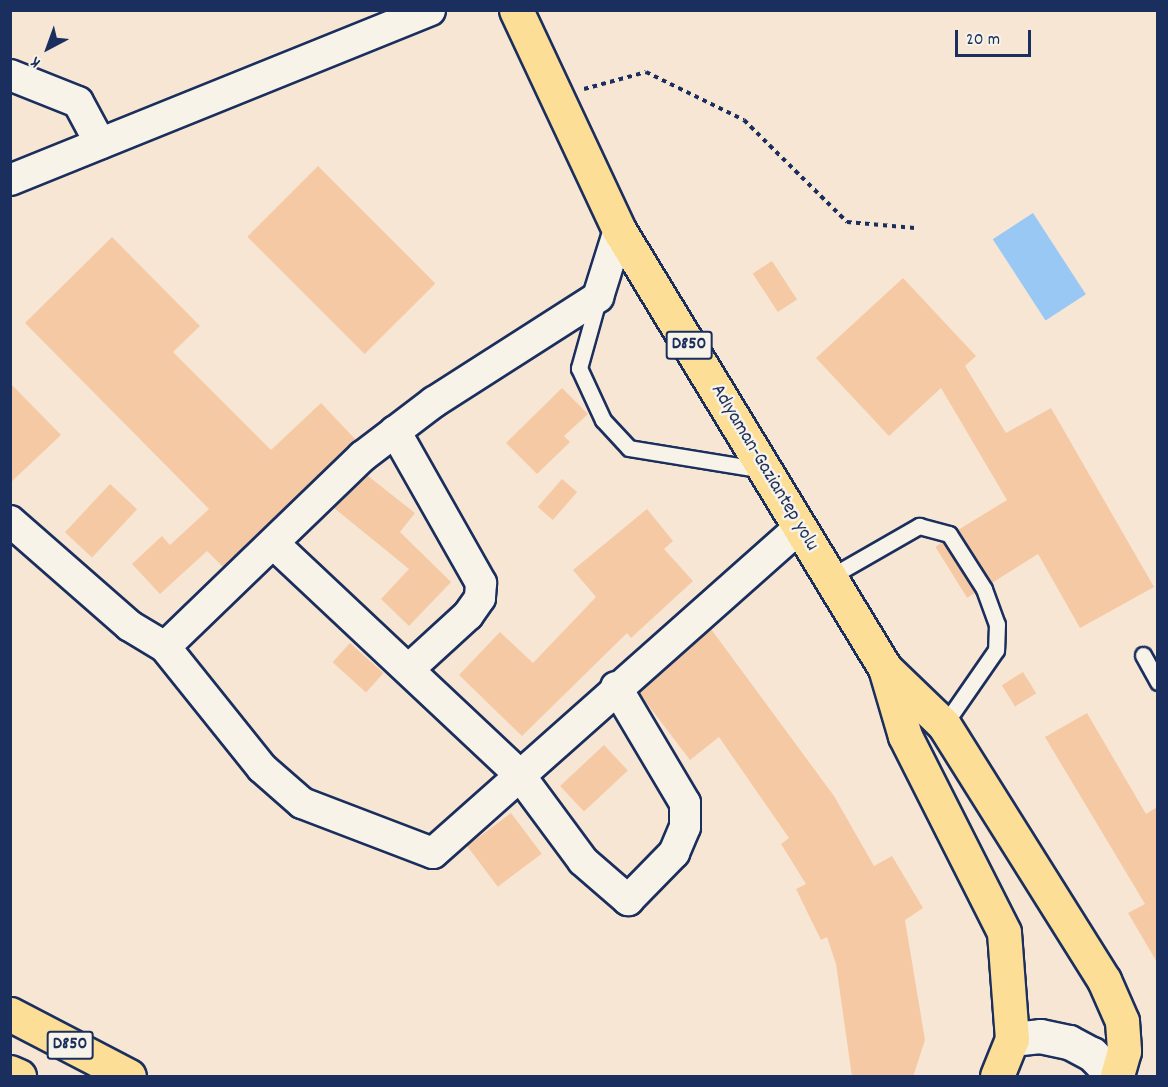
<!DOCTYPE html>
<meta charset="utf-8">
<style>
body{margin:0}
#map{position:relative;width:1168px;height:1087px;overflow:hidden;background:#f7e6d4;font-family:Dekko,sans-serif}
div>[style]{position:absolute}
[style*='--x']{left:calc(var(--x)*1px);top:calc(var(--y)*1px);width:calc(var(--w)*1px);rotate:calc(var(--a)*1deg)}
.water>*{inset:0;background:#9ac8f5;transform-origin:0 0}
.building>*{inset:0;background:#f6c9a5;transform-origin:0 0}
.path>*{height:4px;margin-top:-2px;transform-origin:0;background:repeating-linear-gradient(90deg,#1b2f5e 0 4.5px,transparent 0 9px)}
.roads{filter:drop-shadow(2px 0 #1b2f5e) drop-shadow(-2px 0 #1b2f5e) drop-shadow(0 2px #1b2f5e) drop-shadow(0 -2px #1b2f5e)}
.service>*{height:15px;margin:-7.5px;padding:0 7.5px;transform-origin:7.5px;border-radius:7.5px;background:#f7f3e8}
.minor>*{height:30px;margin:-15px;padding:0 15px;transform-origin:15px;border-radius:15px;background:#f7f3e8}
.secondary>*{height:33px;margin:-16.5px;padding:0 16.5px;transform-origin:16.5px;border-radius:16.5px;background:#f7f3e8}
.primary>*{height:33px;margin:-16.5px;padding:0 16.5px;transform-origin:16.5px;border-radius:16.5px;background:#fdde96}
.trunk>*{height:33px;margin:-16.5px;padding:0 16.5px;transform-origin:16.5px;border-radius:16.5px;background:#fdde96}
span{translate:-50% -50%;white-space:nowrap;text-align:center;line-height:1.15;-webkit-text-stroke:5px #f7f3e8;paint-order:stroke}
.shield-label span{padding:2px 4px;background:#f7f3e8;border:2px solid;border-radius:4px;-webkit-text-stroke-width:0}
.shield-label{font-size:18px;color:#1b2f5e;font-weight:700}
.street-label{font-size:20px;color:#1b2f5e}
.frame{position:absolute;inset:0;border:12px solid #1b2f5e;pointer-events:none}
.north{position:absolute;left:18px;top:18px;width:60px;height:60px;-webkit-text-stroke:4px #f7f3e8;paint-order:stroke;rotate:221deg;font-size:16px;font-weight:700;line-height:24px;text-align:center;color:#1b2f5e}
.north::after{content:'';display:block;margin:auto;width:21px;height:27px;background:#1b2f5e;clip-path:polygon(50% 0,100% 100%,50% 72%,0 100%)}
.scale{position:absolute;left:955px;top:30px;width:76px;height:27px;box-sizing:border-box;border:3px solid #1b2f5e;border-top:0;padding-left:8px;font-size:18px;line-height:21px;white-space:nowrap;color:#1b2f5e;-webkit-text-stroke:4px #f7f3e8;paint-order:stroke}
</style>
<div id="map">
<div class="water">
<i style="left:1033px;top:213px;width:97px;height:48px;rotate:57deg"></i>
</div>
<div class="building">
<i style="left:318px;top:166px;width:166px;height:100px;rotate:45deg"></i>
<i style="clip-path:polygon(112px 237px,200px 326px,173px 352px,271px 450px,321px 403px,356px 440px,223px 567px,207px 551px,160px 594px,132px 564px,162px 536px,170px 545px,209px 509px,25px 323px)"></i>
<i style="left:772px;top:261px;width:46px;height:23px;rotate:57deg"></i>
<i style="clip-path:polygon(903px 278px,976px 356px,965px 366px,1006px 433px,1051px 408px,1154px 587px,1080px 628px,1038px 554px,992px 583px,958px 530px,1007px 500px,941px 388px,889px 436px,816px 358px)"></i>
<i style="clip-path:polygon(10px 383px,61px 435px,10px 483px)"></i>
<i style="clip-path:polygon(562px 388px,588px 414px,564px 436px,570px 442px,537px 474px,506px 443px)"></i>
<i style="clip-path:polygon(368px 476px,415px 513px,400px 532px,451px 582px,409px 626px,381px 599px,409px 569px,334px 508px)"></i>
<i style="left:562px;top:479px;width:20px;height:37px;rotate:41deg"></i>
<i style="left:110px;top:484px;width:37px;height:66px;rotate:43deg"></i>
<i style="clip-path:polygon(647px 509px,673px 541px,664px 549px,693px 581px,631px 638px,627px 633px,522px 736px,459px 675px,500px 632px,533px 663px,596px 597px,573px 570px)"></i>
<i style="left:943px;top:542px;width:60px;height:9px;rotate:58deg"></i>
<i style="clip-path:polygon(711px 629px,834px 796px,874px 866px,892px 856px,923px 908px,905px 920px,925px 1040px,913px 1077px,852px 1077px,836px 964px,827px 937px,821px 940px,796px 889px,806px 884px,781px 844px,789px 838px,719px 737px,690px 760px,639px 693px)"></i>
<i style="left:350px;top:643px;width:45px;height:26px;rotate:42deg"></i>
<i style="left:1023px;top:672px;width:25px;height:25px;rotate:58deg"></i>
<i style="clip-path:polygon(1087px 713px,1146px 814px,1157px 807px,1158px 964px,1128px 913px,1145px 904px,1045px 737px)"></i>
<i style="left:604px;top:745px;width:35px;height:60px;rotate:47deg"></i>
<i style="left:511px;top:813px;width:51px;height:55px;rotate:53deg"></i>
</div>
<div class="path">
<i style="--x:584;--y:89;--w:64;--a:-15.3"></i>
<i style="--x:646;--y:72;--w:109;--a:26.1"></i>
<i style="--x:744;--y:120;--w:145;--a:44.7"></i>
<i style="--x:847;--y:222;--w:68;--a:5"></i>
</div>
<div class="roads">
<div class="service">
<i style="--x:598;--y:300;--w:71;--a:105.6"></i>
<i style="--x:579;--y:368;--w:57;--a:65.2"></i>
<i style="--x:603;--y:420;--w:38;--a:47"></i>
<i style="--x:629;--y:448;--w:136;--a:9.3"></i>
<i style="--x:830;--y:577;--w:103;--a:-29.8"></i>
<i style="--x:919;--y:526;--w:31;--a:15"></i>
<i style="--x:949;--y:534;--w:65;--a:57.5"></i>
<i style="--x:984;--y:589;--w:37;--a:70"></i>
<i style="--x:997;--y:624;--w:26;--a:92"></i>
<i style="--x:996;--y:650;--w:91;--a:124.7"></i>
<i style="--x:1143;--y:655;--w:31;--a:61"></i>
</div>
<div class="minor">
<i style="--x:10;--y:75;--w:73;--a:21.7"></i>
<i style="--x:78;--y:102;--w:47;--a:61.8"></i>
<i style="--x:10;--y:180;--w:453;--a:-22"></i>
<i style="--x:395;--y:431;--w:175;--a:60.5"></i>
<i style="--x:481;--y:583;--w:15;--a:94"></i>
<i style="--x:480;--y:598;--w:21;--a:125"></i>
<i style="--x:468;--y:615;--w:80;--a:137.5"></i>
<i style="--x:10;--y:521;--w:159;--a:41.2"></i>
<i style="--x:130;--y:626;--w:41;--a:31"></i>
<i style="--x:165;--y:647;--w:275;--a:-44"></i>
<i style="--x:363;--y:456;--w:89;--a:-37.3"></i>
<i style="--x:434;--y:402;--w:195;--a:-32.6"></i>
<i style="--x:598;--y:297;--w:70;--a:-72.6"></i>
<i style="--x:274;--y:544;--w:335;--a:43.2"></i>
<i style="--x:518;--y:773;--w:109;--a:53.5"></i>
<i style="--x:583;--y:861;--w:60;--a:40.9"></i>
<i style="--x:628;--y:900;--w:66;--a:-45.6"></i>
<i style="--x:674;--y:853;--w:28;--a:-67"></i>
<i style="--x:685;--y:827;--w:24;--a:-90"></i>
<i style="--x:685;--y:803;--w:135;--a:-120.7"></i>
<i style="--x:165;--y:647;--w:155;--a:51.3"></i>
<i style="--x:262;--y:768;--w:53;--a:41.2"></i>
<i style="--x:302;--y:803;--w:140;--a:20.9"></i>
<i style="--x:433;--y:853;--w:491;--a:-41.6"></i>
</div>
<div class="secondary">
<i style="--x:1012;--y:1039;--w:28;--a:-6"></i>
<i style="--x:1040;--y:1036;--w:30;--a:12"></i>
<i style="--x:1069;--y:1042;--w:26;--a:28"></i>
<i style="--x:1092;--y:1054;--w:30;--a:46"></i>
</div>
<div class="primary">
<i style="--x:516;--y:10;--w:243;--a:64.9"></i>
<i style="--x:619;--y:230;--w:512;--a:58.73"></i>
<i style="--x:997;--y:1076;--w:40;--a:-68"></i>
<i style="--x:1012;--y:1039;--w:107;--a:-94.3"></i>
<i style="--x:1004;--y:932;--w:220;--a:-116.8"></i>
<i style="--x:905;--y:736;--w:71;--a:-106.4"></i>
<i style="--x:885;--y:668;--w:82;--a:44"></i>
<i style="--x:944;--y:725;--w:301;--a:57.9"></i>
<i style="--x:1104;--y:980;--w:45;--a:66.3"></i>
<i style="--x:1122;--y:1021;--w:30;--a:86"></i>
<i style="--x:1124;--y:1051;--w:26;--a:106"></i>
</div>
<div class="trunk">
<i style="--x:10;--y:1014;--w:134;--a:27.5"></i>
<i style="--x:10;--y:1072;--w:10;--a:24"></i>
</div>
</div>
<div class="shield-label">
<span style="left:689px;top:345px">D850</span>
<span style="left:70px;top:1045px">D850</span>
</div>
<div class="street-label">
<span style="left:764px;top:468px;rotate:59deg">Adıyaman-Gaziantep yolu</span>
</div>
<div class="frame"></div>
<div class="north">K</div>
<div class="scale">20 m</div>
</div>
